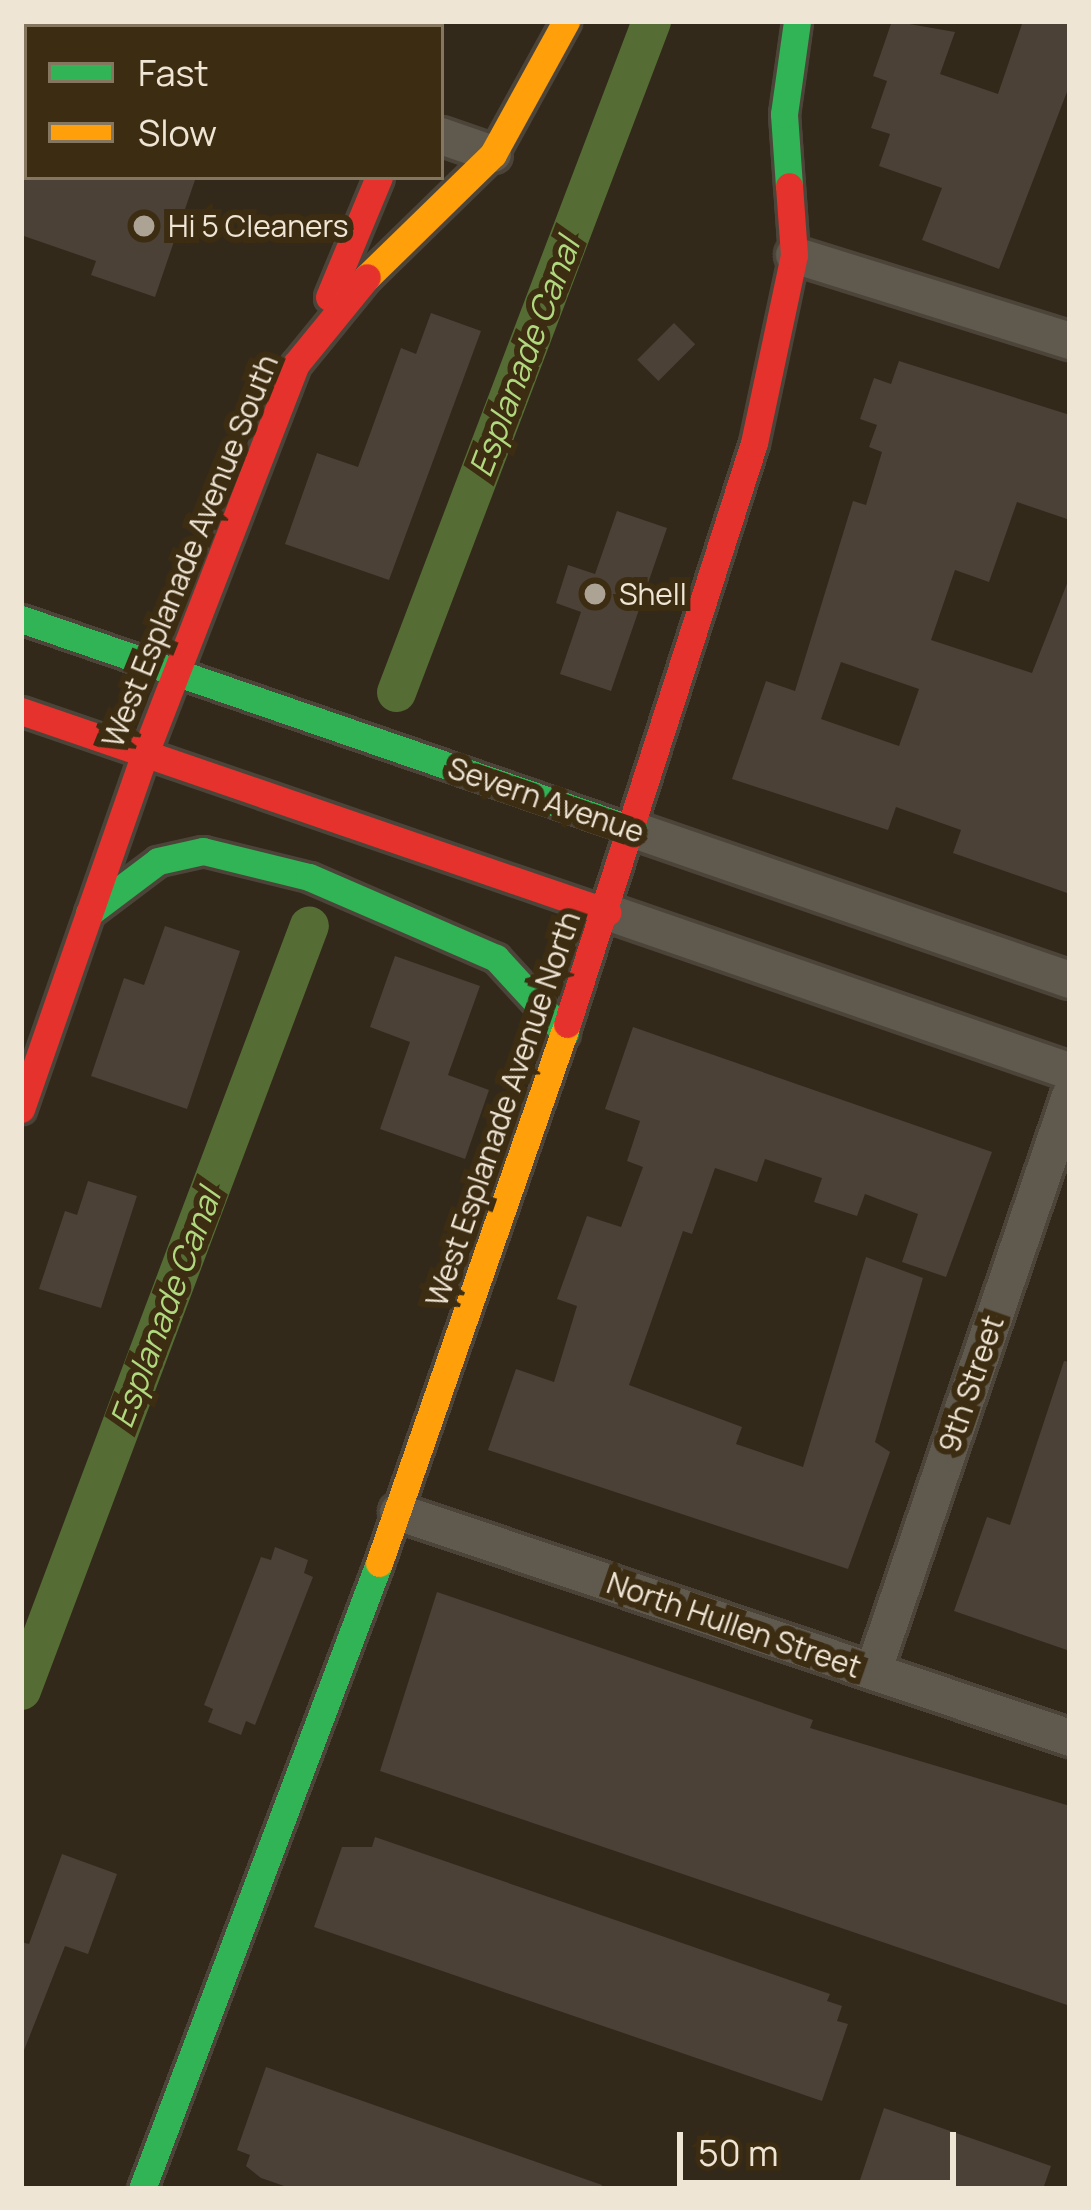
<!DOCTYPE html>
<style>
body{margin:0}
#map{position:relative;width:1091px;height:2210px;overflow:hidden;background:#32291b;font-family:Manrope,sans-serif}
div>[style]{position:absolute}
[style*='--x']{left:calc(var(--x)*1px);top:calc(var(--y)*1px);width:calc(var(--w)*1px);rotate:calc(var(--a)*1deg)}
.canal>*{height:39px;margin:-19.5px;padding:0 19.5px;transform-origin:19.5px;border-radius:19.5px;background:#556d34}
.building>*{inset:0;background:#4b4137;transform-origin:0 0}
.roads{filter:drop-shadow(3px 0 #4c4439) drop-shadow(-3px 0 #4c4439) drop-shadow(0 3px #4c4439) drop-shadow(0 -3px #4c4439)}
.street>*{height:36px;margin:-18px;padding:0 18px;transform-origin:18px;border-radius:18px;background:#5f594e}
.fast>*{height:27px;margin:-13.5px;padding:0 13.5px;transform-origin:13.5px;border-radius:13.5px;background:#30b455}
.slow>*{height:27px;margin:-13.5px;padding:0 13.5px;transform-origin:13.5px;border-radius:13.5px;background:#ff9f0a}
.jam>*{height:27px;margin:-13.5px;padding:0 13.5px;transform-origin:13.5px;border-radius:13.5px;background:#e5322d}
.dots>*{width:33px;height:33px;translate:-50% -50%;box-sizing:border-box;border:6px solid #3c2c11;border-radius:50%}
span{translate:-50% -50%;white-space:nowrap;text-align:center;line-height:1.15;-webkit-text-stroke:12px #3c2c11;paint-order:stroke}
.poi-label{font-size:30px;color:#efe5d5}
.left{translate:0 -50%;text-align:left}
.street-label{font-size:30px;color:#efe5d5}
.water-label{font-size:33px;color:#b0d97f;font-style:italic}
.frame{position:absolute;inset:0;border:24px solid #efe5d5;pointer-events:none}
.legend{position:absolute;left:24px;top:24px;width:420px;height:156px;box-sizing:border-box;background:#3c2c11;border:3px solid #84765f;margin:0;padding:15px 21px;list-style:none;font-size:36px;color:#efe5d5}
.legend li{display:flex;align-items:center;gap:24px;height:60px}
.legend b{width:60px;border:3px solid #84765f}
.scale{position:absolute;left:677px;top:2132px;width:279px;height:54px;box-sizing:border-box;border:6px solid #efe5d5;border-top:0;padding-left:15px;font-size:36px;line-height:42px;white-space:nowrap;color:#efe5d5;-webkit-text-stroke:9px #3c2c11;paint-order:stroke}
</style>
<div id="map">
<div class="canal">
<i style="--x:396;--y:692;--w:718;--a:-69.19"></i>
<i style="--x:21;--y:1690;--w:817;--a:-69.37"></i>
</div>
<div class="building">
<i style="clip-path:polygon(892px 21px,955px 32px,940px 74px,998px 94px,1023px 21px,1070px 21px,1070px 84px,999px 269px,922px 240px,942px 188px,879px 166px,890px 134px,871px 128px,887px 81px,873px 76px)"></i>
<i style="clip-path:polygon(21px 177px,196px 177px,155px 297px,91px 275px,96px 261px,21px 235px)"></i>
<i style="clip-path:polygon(431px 313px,481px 331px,389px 580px,285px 544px,317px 453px,358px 467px,401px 348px,416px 354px)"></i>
<i style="left:674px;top:323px;width:30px;height:52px;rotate:45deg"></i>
<i style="clip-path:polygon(evenodd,899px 361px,1070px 415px,1070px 520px,1017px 502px,989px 582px,955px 570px,931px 640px,1032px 673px,1070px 576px,1070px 894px,953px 853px,961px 830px,896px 807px,888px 830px,732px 779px,766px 681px,795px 691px,853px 501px,866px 505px,882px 452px,869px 447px,877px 425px,860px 419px,874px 378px,891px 384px,899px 361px,841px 662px,919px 689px,899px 746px,821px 719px,841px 662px)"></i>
<i style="clip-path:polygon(617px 511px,667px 528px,611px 691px,560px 674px,581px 612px,556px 603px,568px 565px,595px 574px)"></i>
<i style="clip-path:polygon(165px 926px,240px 951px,187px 1109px,91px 1076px,124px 978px,144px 985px)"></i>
<i style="clip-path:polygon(395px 956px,480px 986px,448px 1075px,489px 1090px,465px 1159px,380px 1129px,410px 1042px,370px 1027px)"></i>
<i style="clip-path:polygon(633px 1027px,992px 1152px,946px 1277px,902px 1262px,918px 1214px,865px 1194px,857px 1216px,814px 1202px,822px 1178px,765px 1159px,757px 1182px,715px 1168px,692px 1234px,683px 1231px,629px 1385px,742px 1427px,736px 1444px,803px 1467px,866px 1257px,923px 1278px,875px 1442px,890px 1452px,848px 1569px,488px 1450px,516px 1369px,554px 1382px,577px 1306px,557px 1299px,587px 1216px,621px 1227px,643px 1167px,627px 1161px,640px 1121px,605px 1109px)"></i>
<i style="clip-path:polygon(88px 1181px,137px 1196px,101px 1308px,39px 1289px,65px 1211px,77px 1215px)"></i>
<i style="clip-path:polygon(1064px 1361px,1070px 1362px,1070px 1651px,954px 1611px,987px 1517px,1010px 1525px)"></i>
<i style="clip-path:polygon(275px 1547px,308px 1560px,304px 1573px,313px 1577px,255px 1725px,246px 1721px,241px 1735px,208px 1722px,213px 1709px,204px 1705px,261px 1557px,271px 1560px)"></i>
<i style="clip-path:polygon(437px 1592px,813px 1720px,810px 1728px,1070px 1806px,1070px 2006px,380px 1771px)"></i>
<i style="clip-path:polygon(375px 1837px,830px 1994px,827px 2001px,842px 2006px,837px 2021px,848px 2024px,822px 2101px,314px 1927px,342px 1847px,372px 1847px)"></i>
<i style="clip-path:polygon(62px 1854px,117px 1874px,88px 1954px,65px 1946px,21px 2058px,21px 1942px,29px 1944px)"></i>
<i style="clip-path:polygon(266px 2067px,602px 2185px,601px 2189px,293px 2189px,261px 2178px,246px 2166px,250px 2155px,237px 2150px)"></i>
<i style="clip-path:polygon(884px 2108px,1051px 2166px,1043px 2189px,857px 2189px)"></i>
</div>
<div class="roads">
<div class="street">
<i style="--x:107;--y:21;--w:19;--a:18"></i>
<i style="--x:441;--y:136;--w:55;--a:19.1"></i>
<i style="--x:794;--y:255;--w:289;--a:17.3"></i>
<i style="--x:634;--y:830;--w:461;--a:19"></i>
<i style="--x:607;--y:912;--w:490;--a:19"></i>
<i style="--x:398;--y:1512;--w:709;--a:18.59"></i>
<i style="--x:873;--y:1672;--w:609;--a:-71.12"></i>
</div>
<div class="fast">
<i style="--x:789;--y:186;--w:72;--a:-94"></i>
<i style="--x:784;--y:114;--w:94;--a:-82"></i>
<i style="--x:21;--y:619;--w:648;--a:18.99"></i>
<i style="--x:89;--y:913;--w:86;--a:-37"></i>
<i style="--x:158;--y:861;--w:46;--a:-12.5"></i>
<i style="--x:203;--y:851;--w:109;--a:13.8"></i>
<i style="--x:309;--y:877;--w:204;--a:23.4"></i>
<i style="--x:496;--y:958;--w:102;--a:47.4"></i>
<i style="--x:142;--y:2189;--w:669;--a:-69.26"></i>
</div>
<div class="slow">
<i style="--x:367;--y:277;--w:176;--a:-44.3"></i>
<i style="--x:493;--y:154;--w:152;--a:-61.2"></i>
<i style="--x:379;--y:1563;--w:571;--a:-70.77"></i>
</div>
<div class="jam">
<i style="--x:329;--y:297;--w:130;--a:-67.4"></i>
<i style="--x:21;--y:711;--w:620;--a:18.93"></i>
<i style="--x:567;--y:1024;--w:610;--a:-72.16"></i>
<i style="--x:754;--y:443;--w:192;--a:-78"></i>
<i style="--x:794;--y:255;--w:69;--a:-94.1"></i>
<i style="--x:21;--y:1109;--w:377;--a:-70.8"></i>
<i style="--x:145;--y:753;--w:417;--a:-68.8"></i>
<i style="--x:296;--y:364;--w:112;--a:-50.8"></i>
</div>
</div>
<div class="dots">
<i style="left:144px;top:226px;background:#ada394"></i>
<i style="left:595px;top:594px;background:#ada394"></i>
</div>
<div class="poi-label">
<span class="left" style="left:168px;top:226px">Hi 5 Cleaners</span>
<span class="left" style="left:619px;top:594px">Shell</span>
</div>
<div class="street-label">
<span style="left:190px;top:551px;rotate:-68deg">West Esplanade Avenue South</span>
<span style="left:546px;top:800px;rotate:19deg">Severn Avenue</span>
<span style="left:503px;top:1109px;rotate:-71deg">West Esplanade Avenue North</span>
<span style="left:971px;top:1384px;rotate:-71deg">9th Street</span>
<span style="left:734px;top:1625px;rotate:19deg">North Hullen Street</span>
</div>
<div class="water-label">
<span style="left:524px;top:357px;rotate:-69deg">Esplanade Canal</span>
<span style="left:165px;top:1308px;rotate:-69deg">Esplanade Canal</span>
</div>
<div class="frame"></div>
<ul class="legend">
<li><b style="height:15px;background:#30b455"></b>Fast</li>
<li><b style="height:15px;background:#ff9f0a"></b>Slow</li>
</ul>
<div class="scale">50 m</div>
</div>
